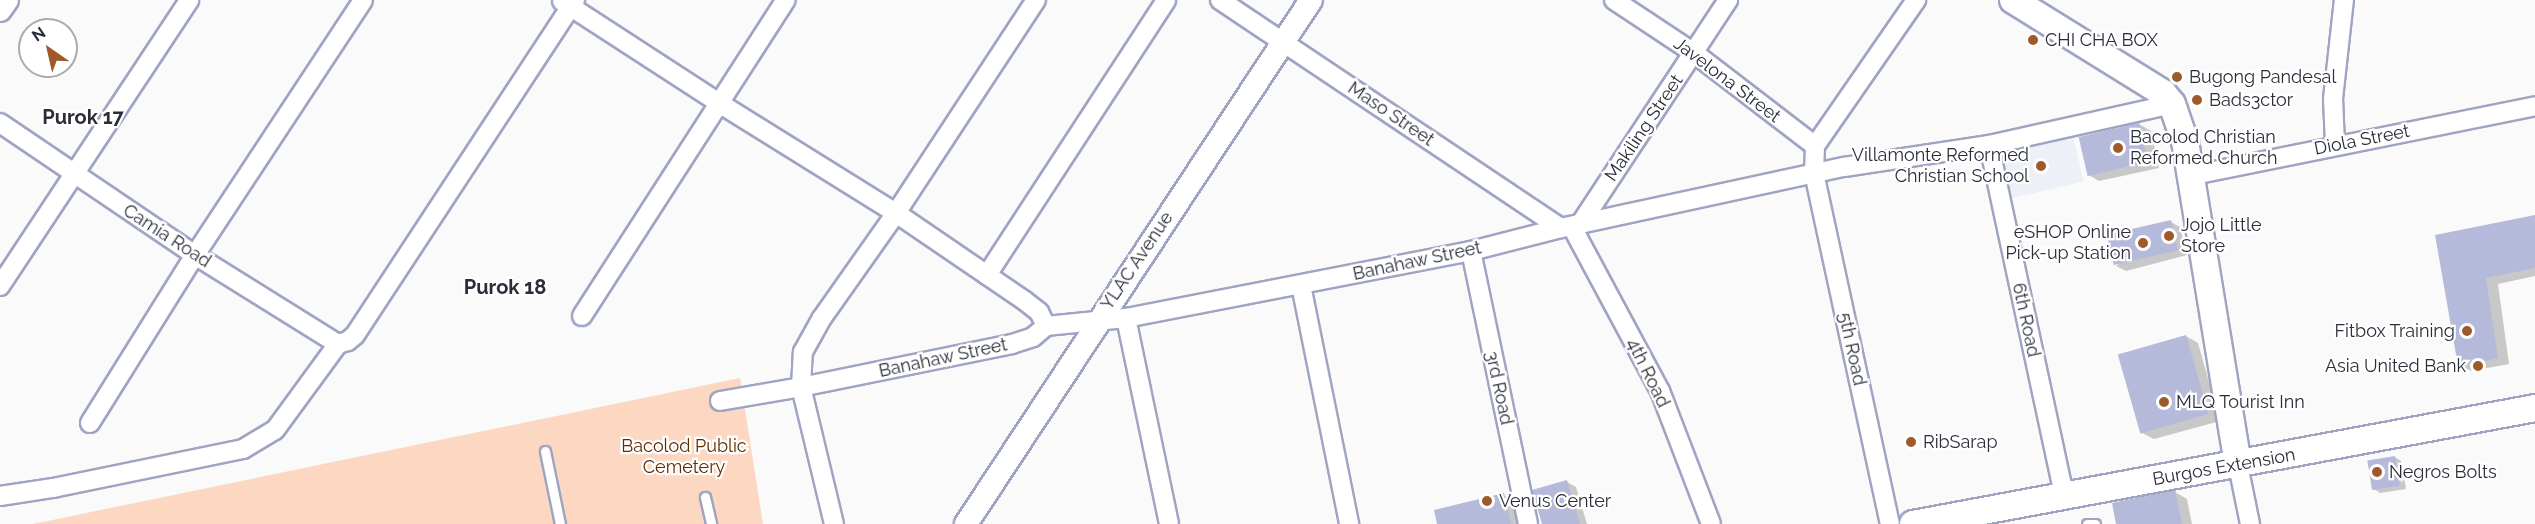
<!DOCTYPE html>
<style>
body{margin:0}
#map{position:relative;width:2535px;height:524px;overflow:hidden;background:#fafafa;font-family:Raleway,sans-serif}
div>[style]{position:absolute}
[style*='--x']{left:calc(var(--x)*1px);top:calc(var(--y)*1px);width:calc(var(--w)*1px);rotate:calc(var(--a)*1deg)}
.built>*{inset:0;background:#eef0f8;transform-origin:0 0}
.green>*{inset:0;background:#fcd8c2}
.shadow>*{inset:0;background:#0003}
.building>*{inset:0;background:#b5bada;transform-origin:0 0}
.roads{filter:drop-shadow(2px 0 #9fa4c3) drop-shadow(-2px 0 #9fa4c3) drop-shadow(0 2px #9fa4c3) drop-shadow(0 -2px #9fa4c3)}
.service>*{height:9px;margin:-4.5px;padding:0 4.5px;transform-origin:4.5px;border-radius:4.5px;background:#fff}
.minor>*{height:18px;margin:-9px;padding:0 9px;transform-origin:9px;border-radius:9px;background:#fff}
.tertiary>*{height:22px;margin:-11px;padding:0 11px;transform-origin:11px;border-radius:11px;background:#fff}
.secondary>*{height:26px;margin:-13px;padding:0 13px;transform-origin:13px;border-radius:13px;background:#fff}
.dots>*{width:16px;height:16px;translate:-50% -50%;box-sizing:border-box;border:3px solid #fff;border-radius:50%}
span{translate:-50% -50%;white-space:nowrap;text-align:center;line-height:1.15;-webkit-text-stroke:4.5px #fff;paint-order:stroke}
.poi-label{font-size:18px;color:#2b2d39}
.left{translate:0 -50%;text-align:left}
.right{translate:-100% -50%;text-align:right}
.street-label{font-size:18px;color:#2b2d39}
.park-label{font-size:18px;color:#5f2c01}
.neighbourhood-label{font-size:20px;color:#2b2d39;font-weight:700}
.north{position:absolute;left:18px;top:18px;width:60px;height:60px;box-sizing:border-box;background:#fff;border:2px solid #aaabb0;border-radius:50%;rotate:326deg;font-size:16px;font-weight:700;line-height:24px;text-align:center;color:#2b2d39}
.north::after{content:'';display:block;margin:auto;width:21px;height:27px;background:#9e5a2b;clip-path:polygon(50% 0,100% 100%,50% 72%,0 100%)}
</style>
<div id="map">
<div class="built">
<i style="left:2072px;top:132px;width:51px;height:76px;rotate:77deg"></i>
</div>
<div class="green">
<i style="clip-path:polygon(740px 378px,763px 524px,33px 524px)"></i>
</div>
<div class="shadow">
<i style="clip-path:polygon(2139px 124px,2151px 131px,2159px 168px,2099px 181px,2087px 174px)"></i>
<i style="clip-path:polygon(2535px 217px,2535px 276px,2498px 284px,2509px 364px,2471px 371px,2460px 365px,2437px 237px)"></i>
<i style="clip-path:polygon(2171px 222px,2180px 227px,2187px 255px,2126px 271px,2116px 266px)"></i>
<i style="clip-path:polygon(2186px 336px,2198px 343px,2220px 421px,2154px 439px,2142px 433px)"></i>
<i style="clip-path:polygon(2395px 457px,2401px 461px,2406px 489px,2380px 493px,2374px 489px)"></i>
<i style="clip-path:polygon(1567px 482px,1576px 487px,1587px 524px,1543px 524px)"></i>
<i style="clip-path:polygon(2175px 492px,2187px 499px,2192px 524px,2118px 524px)"></i>
<i style="clip-path:polygon(1503px 495px,1513px 500px,1518px 524px,1439px 524px)"></i>
</div>
<div class="building">
<i style="left:2139px;top:123px;width:40px;height:62px;rotate:77deg"></i>
<i style="clip-path:polygon(2535px 215px,2535px 268px,2486px 278px,2498px 358px,2458px 366px,2435px 235px)"></i>
<i style="left:2171px;top:220px;width:31px;height:66px;rotate:77deg"></i>
<i style="left:2186px;top:335px;width:82px;height:71px;rotate:74deg"></i>
<i style="left:2395px;top:456px;width:30px;height:28px;rotate:81deg"></i>
<i style="clip-path:polygon(1567px 480px,1580px 524px,1542px 524px,1532px 490px)"></i>
<i style="clip-path:polygon(2175px 490px,2182px 524px,2116px 524px,2112px 503px)"></i>
<i style="clip-path:polygon(1504px 493px,1511px 524px,1437px 524px,1434px 510px)"></i>
</div>
<div class="roads">
<div class="service">
<i style="--x:545;--y:451;--w:75;--a:78.4"></i>
<i style="--x:705;--y:497;--w:28;--a:77"></i>
<i style="--x:2087;--y:524;--w:8;--a:0"></i>
</div>
<div class="minor">
<i style="--x:1220;--y:0;--w:410;--a:33.8"></i>
<i style="--x:1614;--y:0;--w:96;--a:33.5"></i>
<i style="--x:1694;--y:53;--w:153;--a:37.5"></i>
<i style="--x:1815;--y:146;--w:27;--a:92"></i>
<i style="--x:1814;--y:173;--w:359;--a:77.8"></i>
<i style="--x:562;--y:1;--w:187;--a:33"></i>
<i style="--x:719;--y:103;--w:208;--a:31.9"></i>
<i style="--x:896;--y:213;--w:156;--a:34.3"></i>
<i style="--x:1025;--y:301;--w:18;--a:38"></i>
<i style="--x:1039;--y:312;--w:16;--a:63"></i>
<i style="--x:0;--y:123;--w:235;--a:34.1"></i>
<i style="--x:195;--y:255;--w:168;--a:31.9"></i>
<i style="--x:2335;--y:144;--w:45;--a:-92.5"></i>
<i style="--x:2333;--y:99;--w:100;--a:-83.7"></i>
<i style="--x:1989;--y:145;--w:359;--a:77.9"></i>
<i style="--x:1815;--y:146;--w:178;--a:-55.3"></i>
<i style="--x:2189;--y:176;--w:353;--a:-11.4"></i>
<i style="--x:1579;--y:226;--w:271;--a:-56.6"></i>
<i style="--x:1572;--y:227;--w:186;--a:61.8"></i>
<i style="--x:1660;--y:391;--w:142;--a:69"></i>
<i style="--x:1471;--y:251;--w:279;--a:78.2"></i>
<i style="--x:987;--y:275;--w:328;--a:-56.9"></i>
<i style="--x:1301;--y:285;--w:244;--a:78.6"></i>
<i style="--x:0;--y:286;--w:343;--a:-56.5"></i>
<i style="--x:582;--y:316;--w:376;--a:-57.2"></i>
<i style="--x:1126;--y:318;--w:210;--a:78.2"></i>
<i style="--x:720;--y:401;--w:82;--a:-9.8"></i>
<i style="--x:801;--y:387;--w:35;--a:-87"></i>
<i style="--x:803;--y:352;--w:39;--a:-61"></i>
<i style="--x:822;--y:318;--w:128;--a:-54.8"></i>
<i style="--x:896;--y:213;--w:255;--a:-56.7"></i>
<i style="--x:90;--y:423;--w:198;--a:-58"></i>
<i style="--x:195;--y:255;--w:305;--a:-56.6"></i>
<i style="--x:2238;--y:465;--w:60;--a:78.5"></i>
<i style="--x:0;--y:496;--w:54;--a:-8.6"></i>
<i style="--x:53;--y:488;--w:194;--a:-11.6"></i>
<i style="--x:243;--y:449;--w:37;--a:-31"></i>
<i style="--x:275;--y:430;--w:107;--a:-53.8"></i>
<i style="--x:338;--y:344;--w:10;--a:-17"></i>
<i style="--x:348;--y:341;--w:9;--a:-41"></i>
<i style="--x:355;--y:335;--w:401;--a:-56.7"></i>
<i style="--x:834;--y:524;--w:141;--a:-103.5"></i>
<i style="--x:801;--y:387;--w:215;--a:-11.5"></i>
<i style="--x:1012;--y:344;--w:22;--a:-18"></i>
<i style="--x:1033;--y:337;--w:17;--a:-40"></i>
<i style="--x:1046;--y:326;--w:80;--a:-5.7"></i>
<i style="--x:1126;--y:318;--w:351;--a:-11"></i>
<i style="--x:1471;--y:251;--w:93;--a:-14.3"></i>
<i style="--x:1561;--y:228;--w:289;--a:-12.2"></i>
<i style="--x:1844;--y:167;--w:147;--a:-8.6"></i>
<i style="--x:1989;--y:145;--w:188;--a:-12.6"></i>
</div>
<div class="tertiary">
<i style="--x:0;--y:10;--w:12;--a:-55"></i>
<i style="--x:966;--y:524;--w:627;--a:-56.64"></i>
</div>
<div class="secondary">
<i style="--x:2013;--y:0;--w:176;--a:31.8"></i>
<i style="--x:2163;--y:93;--w:14;--a:51"></i>
<i style="--x:2172;--y:104;--w:39;--a:71"></i>
<i style="--x:2185;--y:141;--w:328;--a:80.7"></i>
<i style="--x:1913;--y:524;--w:633;--a:-10.56"></i>
</div>
</div>
<div class="dots">
<i style="left:2033px;top:40px;background:#9e5a2b"></i>
<i style="left:2177px;top:77px;background:#9e5a2b"></i>
<i style="left:2197px;top:100px;background:#9e5a2b"></i>
<i style="left:2118px;top:148px;background:#9e5a2b"></i>
<i style="left:2041px;top:166px;background:#9e5a2b"></i>
<i style="left:2169px;top:236px;background:#9e5a2b"></i>
<i style="left:2143px;top:243px;background:#9e5a2b"></i>
<i style="left:2467px;top:331px;background:#9e5a2b"></i>
<i style="left:2478px;top:366px;background:#9e5a2b"></i>
<i style="left:2164px;top:402px;background:#9e5a2b"></i>
<i style="left:1911px;top:442px;background:#9e5a2b"></i>
<i style="left:2377px;top:472px;background:#9e5a2b"></i>
<i style="left:1487px;top:501px;background:#9e5a2b"></i>
</div>
<div class="poi-label">
<span class="left" style="left:2045px;top:40px">CHI CHA BOX</span>
<span class="left" style="left:2189px;top:77px">Bugong Pandesal</span>
<span class="left" style="left:2209px;top:100px">Bads3ctor</span>
<span class="left" style="left:2130px;top:148px">Bacolod Christian<br>Reformed Church</span>
<span class="right" style="left:2029px;top:166px">Villamonte Reformed<br>Christian School</span>
<span class="left" style="left:2181px;top:236px">Jojo Little<br>Store</span>
<span class="right" style="left:2131px;top:243px">eSHOP Online<br>Pick-up Station</span>
<span class="right" style="left:2455px;top:331px">Fitbox Training</span>
<span class="right" style="left:2466px;top:366px">Asia United Bank</span>
<span class="left" style="left:2176px;top:402px">MLQ Tourist Inn</span>
<span class="left" style="left:1923px;top:442px">RibSarap</span>
<span class="left" style="left:2389px;top:472px">Negros Bolts</span>
<span class="left" style="left:1499px;top:501px">Venus Center</span>
</div>
<div class="street-label">
<span style="left:1727px;top:80px;rotate:37deg">Javelona Street</span>
<span style="left:1391px;top:114px;rotate:34deg">Maso Street</span>
<span style="left:1644px;top:128px;rotate:-56deg">Makiling Street</span>
<span style="left:2362px;top:140px;rotate:-11deg">Diola Street</span>
<span style="left:167px;top:236px;rotate:33deg">Camia Road</span>
<span style="left:1137px;top:261px;rotate:-56deg">YLAC Avenue</span>
<span style="left:1417px;top:261px;rotate:-12deg">Banahaw Street</span>
<span style="left:2026px;top:320px;rotate:78deg">6th Road</span>
<span style="left:1852px;top:349px;rotate:78deg">5th Road</span>
<span style="left:943px;top:358px;rotate:-12deg">Banahaw Street</span>
<span style="left:1648px;top:373px;rotate:64deg">4th Road</span>
<span style="left:1499px;top:388px;rotate:78deg">3rd Road</span>
<span style="left:2224px;top:467px;rotate:-10deg">Burgos Extension</span>
</div>
<div class="park-label">
<span style="left:684px;top:457px">Bacolod Public<br>Cemetery</span>
</div>
<div class="neighbourhood-label">
<span style="left:83px;top:117px">Purok 17</span>
<span style="left:505px;top:287px">Purok 18</span>
</div>
<div class="north">N</div>
</div>
